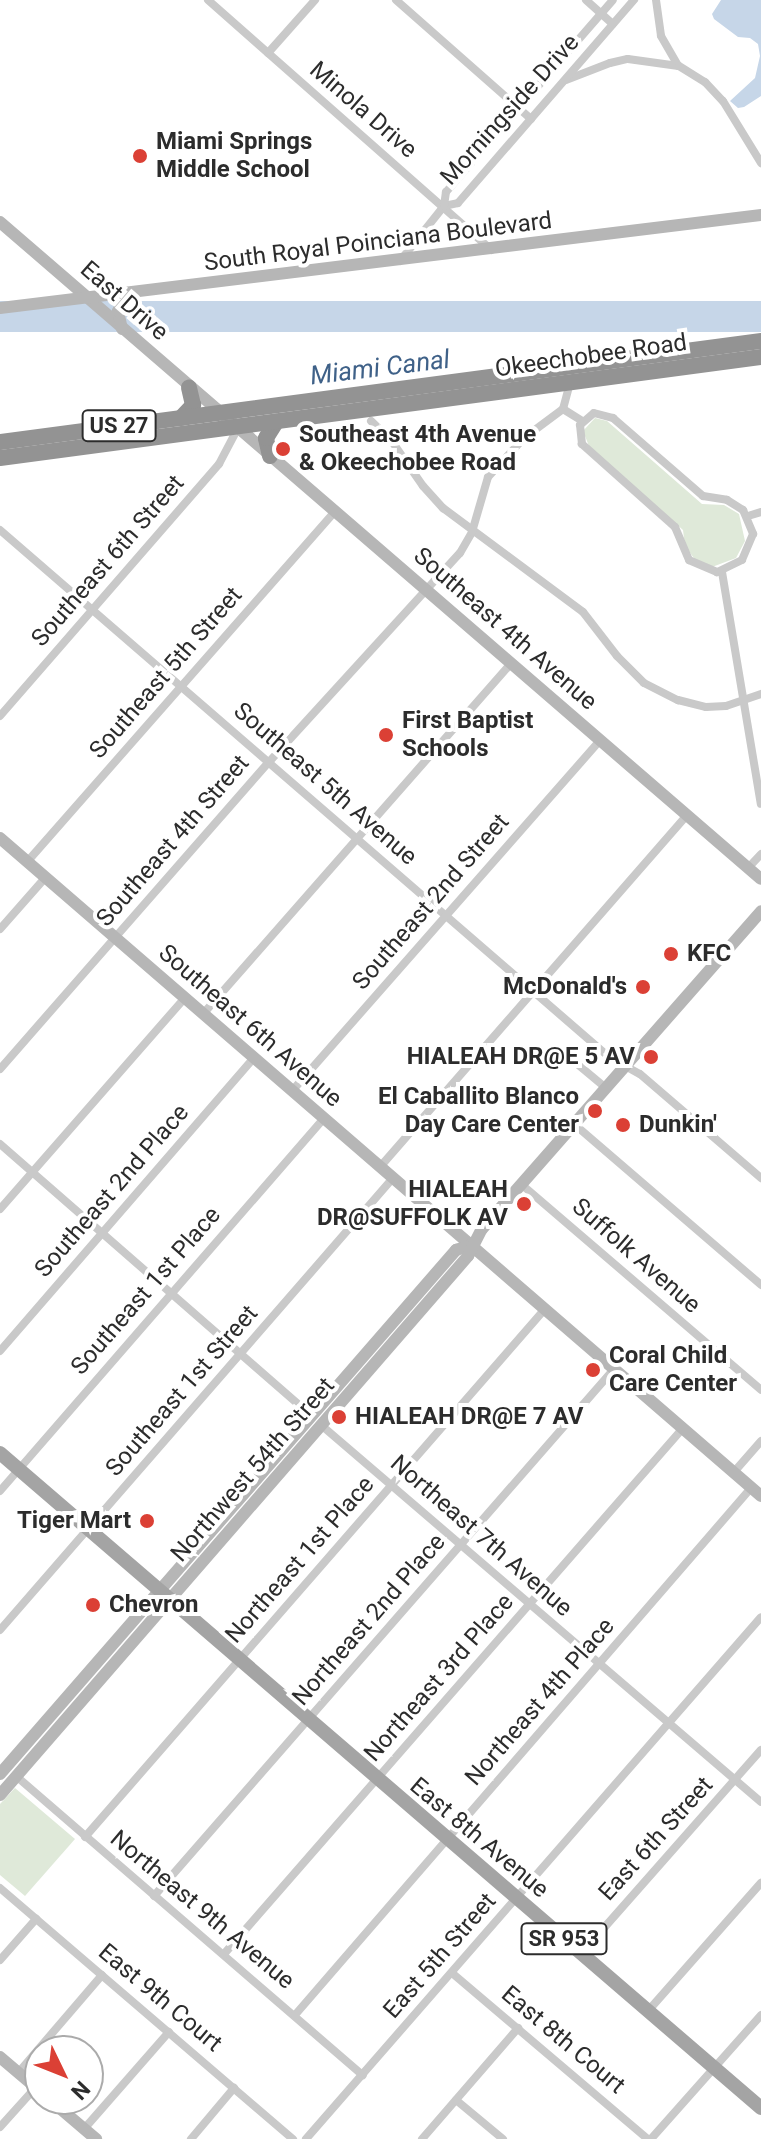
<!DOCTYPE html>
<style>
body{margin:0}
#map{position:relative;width:761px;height:2139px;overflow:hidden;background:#fff;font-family:Roboto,sans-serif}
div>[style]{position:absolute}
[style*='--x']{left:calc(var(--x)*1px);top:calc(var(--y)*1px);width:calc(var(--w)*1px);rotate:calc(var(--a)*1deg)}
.green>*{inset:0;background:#dfe9d9}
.water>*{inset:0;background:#c6d6e8;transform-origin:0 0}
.street>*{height:8px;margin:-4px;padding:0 4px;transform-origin:4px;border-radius:4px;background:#c9c9c9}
.secondary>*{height:12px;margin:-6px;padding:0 6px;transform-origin:6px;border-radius:6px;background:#b6b6b6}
.primary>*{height:14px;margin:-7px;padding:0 7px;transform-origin:7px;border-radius:7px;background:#a4a4a4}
.highway>*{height:16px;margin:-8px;padding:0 8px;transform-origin:8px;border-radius:8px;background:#939393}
.dots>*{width:22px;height:22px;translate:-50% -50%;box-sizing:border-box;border:4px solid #fff;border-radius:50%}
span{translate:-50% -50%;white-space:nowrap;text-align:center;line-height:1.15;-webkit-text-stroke:8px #fff;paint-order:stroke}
.shield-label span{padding:2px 6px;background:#fff;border:2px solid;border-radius:6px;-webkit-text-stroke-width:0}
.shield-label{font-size:22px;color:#2c2c2c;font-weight:700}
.street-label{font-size:24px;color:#2c2c2c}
.poi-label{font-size:24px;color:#2c2c2c;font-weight:700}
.left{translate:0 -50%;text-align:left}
.right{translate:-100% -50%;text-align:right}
.water-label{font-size:26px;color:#3f6188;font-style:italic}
.north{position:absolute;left:24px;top:2035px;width:80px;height:80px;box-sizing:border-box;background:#fff;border:2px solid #ababab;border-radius:50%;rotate:133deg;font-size:22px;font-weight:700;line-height:32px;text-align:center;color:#2c2c2c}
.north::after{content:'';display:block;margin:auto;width:28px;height:36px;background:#db4035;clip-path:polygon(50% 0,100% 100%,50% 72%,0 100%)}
</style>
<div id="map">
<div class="green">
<i style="clip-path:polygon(595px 418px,607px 421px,702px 504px,724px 505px,739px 514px,745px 541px,736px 558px,712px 567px,696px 561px,685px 546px,683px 530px,589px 446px,583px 431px)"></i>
<i style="clip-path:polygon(15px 1788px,75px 1839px,25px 1896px,0 1875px,0 1804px)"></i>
</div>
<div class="water">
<i style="clip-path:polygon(721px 0,761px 0,761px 96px,744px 107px,738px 108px,730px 101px,755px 78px,760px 56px,758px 44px,750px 38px,738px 37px,714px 19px,712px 14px)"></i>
<i style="left:761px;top:301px;width:31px;height:767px;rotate:90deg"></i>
</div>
<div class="street">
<i style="--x:208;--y:0;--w:378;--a:41.4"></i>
<i style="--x:396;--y:0;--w:180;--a:41.4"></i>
<i style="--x:586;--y:0;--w:36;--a:42"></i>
<i style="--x:656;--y:0;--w:36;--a:82"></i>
<i style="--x:661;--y:36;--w:34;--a:60"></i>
<i style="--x:268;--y:53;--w:71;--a:-48.4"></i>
<i style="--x:566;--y:80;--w:47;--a:-21.1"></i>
<i style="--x:610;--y:63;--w:18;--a:-13"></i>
<i style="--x:628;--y:59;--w:51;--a:7.8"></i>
<i style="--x:679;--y:66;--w:31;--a:32"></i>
<i style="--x:705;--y:82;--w:26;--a:47"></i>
<i style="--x:723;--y:101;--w:73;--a:58.5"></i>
<i style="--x:444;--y:206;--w:14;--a:-12"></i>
<i style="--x:458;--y:203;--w:269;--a:-49.1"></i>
<i style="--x:400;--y:261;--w:70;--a:-51.3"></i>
<i style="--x:444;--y:206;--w:14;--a:-82"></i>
<i style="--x:446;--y:192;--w:254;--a:-49"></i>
<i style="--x:563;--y:409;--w:28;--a:-75"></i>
<i style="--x:563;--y:409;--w:22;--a:32"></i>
<i style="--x:594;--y:413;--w:20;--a:15"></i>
<i style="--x:613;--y:418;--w:119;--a:40.9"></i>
<i style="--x:703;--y:496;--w:24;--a:9"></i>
<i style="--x:727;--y:500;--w:19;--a:32"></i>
<i style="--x:743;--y:510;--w:26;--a:67"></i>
<i style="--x:753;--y:534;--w:28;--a:113"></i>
<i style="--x:742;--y:560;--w:28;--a:154"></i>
<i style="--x:717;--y:572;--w:30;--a:-157"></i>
<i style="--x:689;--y:560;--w:36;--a:-113"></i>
<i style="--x:675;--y:527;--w:125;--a:-138.3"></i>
<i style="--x:582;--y:444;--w:19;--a:-96"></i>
<i style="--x:580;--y:425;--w:18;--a:-41"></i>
<i style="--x:371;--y:421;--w:28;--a:44"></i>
<i style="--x:391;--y:440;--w:56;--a:55.2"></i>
<i style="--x:423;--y:486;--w:30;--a:48"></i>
<i style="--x:443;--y:508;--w:174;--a:36.6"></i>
<i style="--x:583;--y:612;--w:56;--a:52.3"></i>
<i style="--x:617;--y:656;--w:38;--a:45"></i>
<i style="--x:644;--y:683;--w:38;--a:27"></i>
<i style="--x:678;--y:700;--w:29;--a:14"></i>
<i style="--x:706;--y:707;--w:20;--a:-3"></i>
<i style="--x:726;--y:706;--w:37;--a:-19"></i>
<i style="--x:748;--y:516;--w:14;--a:-17"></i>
<i style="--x:0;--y:530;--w:805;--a:40.87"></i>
<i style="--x:609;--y:1057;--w:35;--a:29"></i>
<i style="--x:640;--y:1074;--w:160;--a:40.7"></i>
<i style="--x:722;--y:572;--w:235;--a:80.5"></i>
<i style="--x:0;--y:716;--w:334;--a:-49"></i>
<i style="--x:219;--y:464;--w:41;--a:-62.2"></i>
<i style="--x:27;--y:862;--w:467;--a:-48.7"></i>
<i style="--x:748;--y:868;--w:19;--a:-47"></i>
<i style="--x:0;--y:929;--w:68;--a:-48.6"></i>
<i style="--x:203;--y:1014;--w:467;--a:-48.7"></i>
<i style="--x:564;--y:1053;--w:55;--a:39.8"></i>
<i style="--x:0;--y:1069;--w:408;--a:-48.8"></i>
<i style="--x:269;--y:762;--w:283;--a:-47.6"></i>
<i style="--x:460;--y:553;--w:24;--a:-60"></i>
<i style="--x:472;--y:532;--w:57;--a:-73.8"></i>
<i style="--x:488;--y:477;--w:53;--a:-47.3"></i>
<i style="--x:524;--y:438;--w:49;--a:-36.6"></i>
<i style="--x:292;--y:1091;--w:467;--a:-48.7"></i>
<i style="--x:574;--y:1124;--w:247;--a:40.7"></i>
<i style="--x:0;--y:1144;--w:413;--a:41.1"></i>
<i style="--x:380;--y:1167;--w:467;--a:-48.9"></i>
<i style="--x:521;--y:1184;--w:316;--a:40.6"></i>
<i style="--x:0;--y:1209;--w:281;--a:-48.8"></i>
<i style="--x:0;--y:1351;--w:388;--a:-49.1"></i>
<i style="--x:321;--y:1425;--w:579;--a:40.59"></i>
<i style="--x:734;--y:1472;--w:41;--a:-48.9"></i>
<i style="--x:0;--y:1491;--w:493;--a:-49"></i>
<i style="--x:0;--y:1630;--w:599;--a:-48.99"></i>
<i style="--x:16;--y:1776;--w:458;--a:40.8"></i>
<i style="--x:85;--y:1837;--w:700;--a:-48.94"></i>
<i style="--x:0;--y:1888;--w:386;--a:40.6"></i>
<i style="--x:154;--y:1896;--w:700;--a:-48.88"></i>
<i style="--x:224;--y:1954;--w:698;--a:-48.89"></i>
<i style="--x:581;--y:1954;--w:272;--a:-48.6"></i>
<i style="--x:0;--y:1960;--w:55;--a:-48.7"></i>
<i style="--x:452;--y:1973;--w:257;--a:40.3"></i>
<i style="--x:648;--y:2011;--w:171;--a:-48.6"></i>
<i style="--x:295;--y:2015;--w:697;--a:-49.13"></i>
<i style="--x:18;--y:2073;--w:129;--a:-49.4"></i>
<i style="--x:456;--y:2100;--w:61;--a:39.7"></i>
<i style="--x:0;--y:2127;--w:54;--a:-48"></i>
<i style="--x:84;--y:2129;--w:129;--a:-48.8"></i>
<i style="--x:191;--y:2139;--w:67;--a:-49.9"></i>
<i style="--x:306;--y:2139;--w:692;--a:-48.92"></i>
<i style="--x:422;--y:2139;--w:147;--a:-49.1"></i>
<i style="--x:651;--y:2139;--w:166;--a:-48.4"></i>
</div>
<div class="secondary">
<i style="--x:0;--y:222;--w:1005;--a:40.81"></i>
<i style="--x:0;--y:308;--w:767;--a:-6.97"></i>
<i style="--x:122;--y:329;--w:18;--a:-103"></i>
<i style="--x:118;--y:311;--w:21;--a:-49"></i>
<i style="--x:0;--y:838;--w:1006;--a:40.85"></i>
<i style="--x:0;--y:1774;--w:695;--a:-48.97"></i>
<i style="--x:456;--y:1250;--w:16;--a:-18"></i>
<i style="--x:0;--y:1795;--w:714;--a:-49.03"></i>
<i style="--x:468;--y:1256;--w:30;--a:-63"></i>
<i style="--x:482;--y:1229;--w:423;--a:-48.7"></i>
<i style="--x:0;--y:2057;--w:52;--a:40.4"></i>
<i style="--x:49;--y:2099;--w:62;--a:40.4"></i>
</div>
<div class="primary">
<i style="--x:0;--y:1453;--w:1004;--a:40.72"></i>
</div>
<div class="highway">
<i style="--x:181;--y:418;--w:18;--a:-47"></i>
<i style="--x:193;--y:405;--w:18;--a:-103"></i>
<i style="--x:0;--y:442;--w:768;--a:-7.56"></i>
<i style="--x:270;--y:456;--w:18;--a:-103"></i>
<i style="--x:266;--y:438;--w:19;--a:-58"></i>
<i style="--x:0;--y:458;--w:768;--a:-7.56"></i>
</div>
<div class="dots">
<i style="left:140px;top:156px;background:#db4035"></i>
<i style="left:283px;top:449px;background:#db4035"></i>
<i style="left:386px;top:735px;background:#db4035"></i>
<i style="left:671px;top:954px;background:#db4035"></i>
<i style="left:643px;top:987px;background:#db4035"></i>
<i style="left:651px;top:1057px;background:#db4035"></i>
<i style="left:595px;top:1111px;background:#db4035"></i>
<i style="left:623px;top:1125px;background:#db4035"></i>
<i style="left:524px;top:1204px;background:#db4035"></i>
<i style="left:593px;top:1370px;background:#db4035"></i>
<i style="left:339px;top:1417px;background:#db4035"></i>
<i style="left:147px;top:1521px;background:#db4035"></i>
<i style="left:93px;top:1605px;background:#db4035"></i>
</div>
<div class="shield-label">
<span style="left:119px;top:426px">US 27</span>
<span style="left:564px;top:1939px">SR 953</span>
</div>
<div class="street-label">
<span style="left:363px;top:110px;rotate:41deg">Minola Drive</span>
<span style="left:510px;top:110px;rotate:-48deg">Morningside Drive</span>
<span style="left:378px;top:242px;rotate:-7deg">South Royal Poinciana Boulevard</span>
<span style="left:124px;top:301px;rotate:41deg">East Drive</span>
<span style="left:591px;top:356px;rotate:-8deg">Okeechobee Road</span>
<span style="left:108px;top:561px;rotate:-49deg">Southeast 6th Street</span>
<span style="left:505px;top:629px;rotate:41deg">Southeast 4th Avenue</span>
<span style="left:166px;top:673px;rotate:-49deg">Southeast 5th Street</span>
<span style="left:325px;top:784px;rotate:41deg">Southeast 5th Avenue</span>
<span style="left:173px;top:841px;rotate:-49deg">Southeast 4th Street</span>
<span style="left:431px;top:902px;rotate:-49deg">Southeast 2nd Street</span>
<span style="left:250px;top:1026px;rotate:41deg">Southeast 6th Avenue</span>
<span style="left:112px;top:1191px;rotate:-49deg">Southeast 2nd Place</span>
<span style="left:636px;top:1256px;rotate:41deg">Suffolk Avenue</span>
<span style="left:146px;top:1291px;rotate:-49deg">Southeast 1st Place</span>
<span style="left:182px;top:1391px;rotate:-49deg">Southeast 1st Street</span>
<span style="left:253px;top:1470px;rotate:-49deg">Northwest 54th Street</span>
<span style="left:481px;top:1536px;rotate:41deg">Northeast 7th Avenue</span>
<span style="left:300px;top:1560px;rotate:-49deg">Northeast 1st Place</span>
<span style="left:369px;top:1620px;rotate:-49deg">Northeast 2nd Place</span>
<span style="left:439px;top:1678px;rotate:-49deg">Northeast 3rd Place</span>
<span style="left:540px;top:1702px;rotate:-49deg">Northeast 4th Place</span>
<span style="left:479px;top:1838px;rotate:40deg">East 8th Avenue</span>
<span style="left:656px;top:1839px;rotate:-48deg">East 6th Street</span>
<span style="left:202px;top:1910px;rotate:40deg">Northeast 9th Avenue</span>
<span style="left:440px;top:1956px;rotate:-49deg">East 5th Street</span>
<span style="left:160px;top:1998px;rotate:40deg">East 9th Court</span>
<span style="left:563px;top:2040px;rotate:40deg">East 8th Court</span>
</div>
<div class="poi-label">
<span class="left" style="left:156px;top:156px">Miami Springs<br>Middle School</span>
<span class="left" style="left:299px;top:449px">Southeast 4th Avenue<br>&amp; Okeechobee Road</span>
<span class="left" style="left:402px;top:735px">First Baptist<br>Schools</span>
<span class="left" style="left:687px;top:954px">KFC</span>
<span class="right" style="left:627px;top:987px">McDonald's</span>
<span class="right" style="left:635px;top:1057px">HIALEAH DR@E 5 AV</span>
<span class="right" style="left:579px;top:1111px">El Caballito Blanco<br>Day Care Center</span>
<span class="left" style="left:639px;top:1125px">Dunkin'</span>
<span class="right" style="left:508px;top:1204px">HIALEAH<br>DR@SUFFOLK AV</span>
<span class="left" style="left:609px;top:1370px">Coral Child<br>Care Center</span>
<span class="left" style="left:355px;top:1417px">HIALEAH DR@E 7 AV</span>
<span class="right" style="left:131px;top:1521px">Tiger Mart</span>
<span class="left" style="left:109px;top:1605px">Chevron</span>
</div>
<div class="water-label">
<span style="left:380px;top:368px;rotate:-7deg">Miami Canal</span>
</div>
<div class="north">N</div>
</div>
